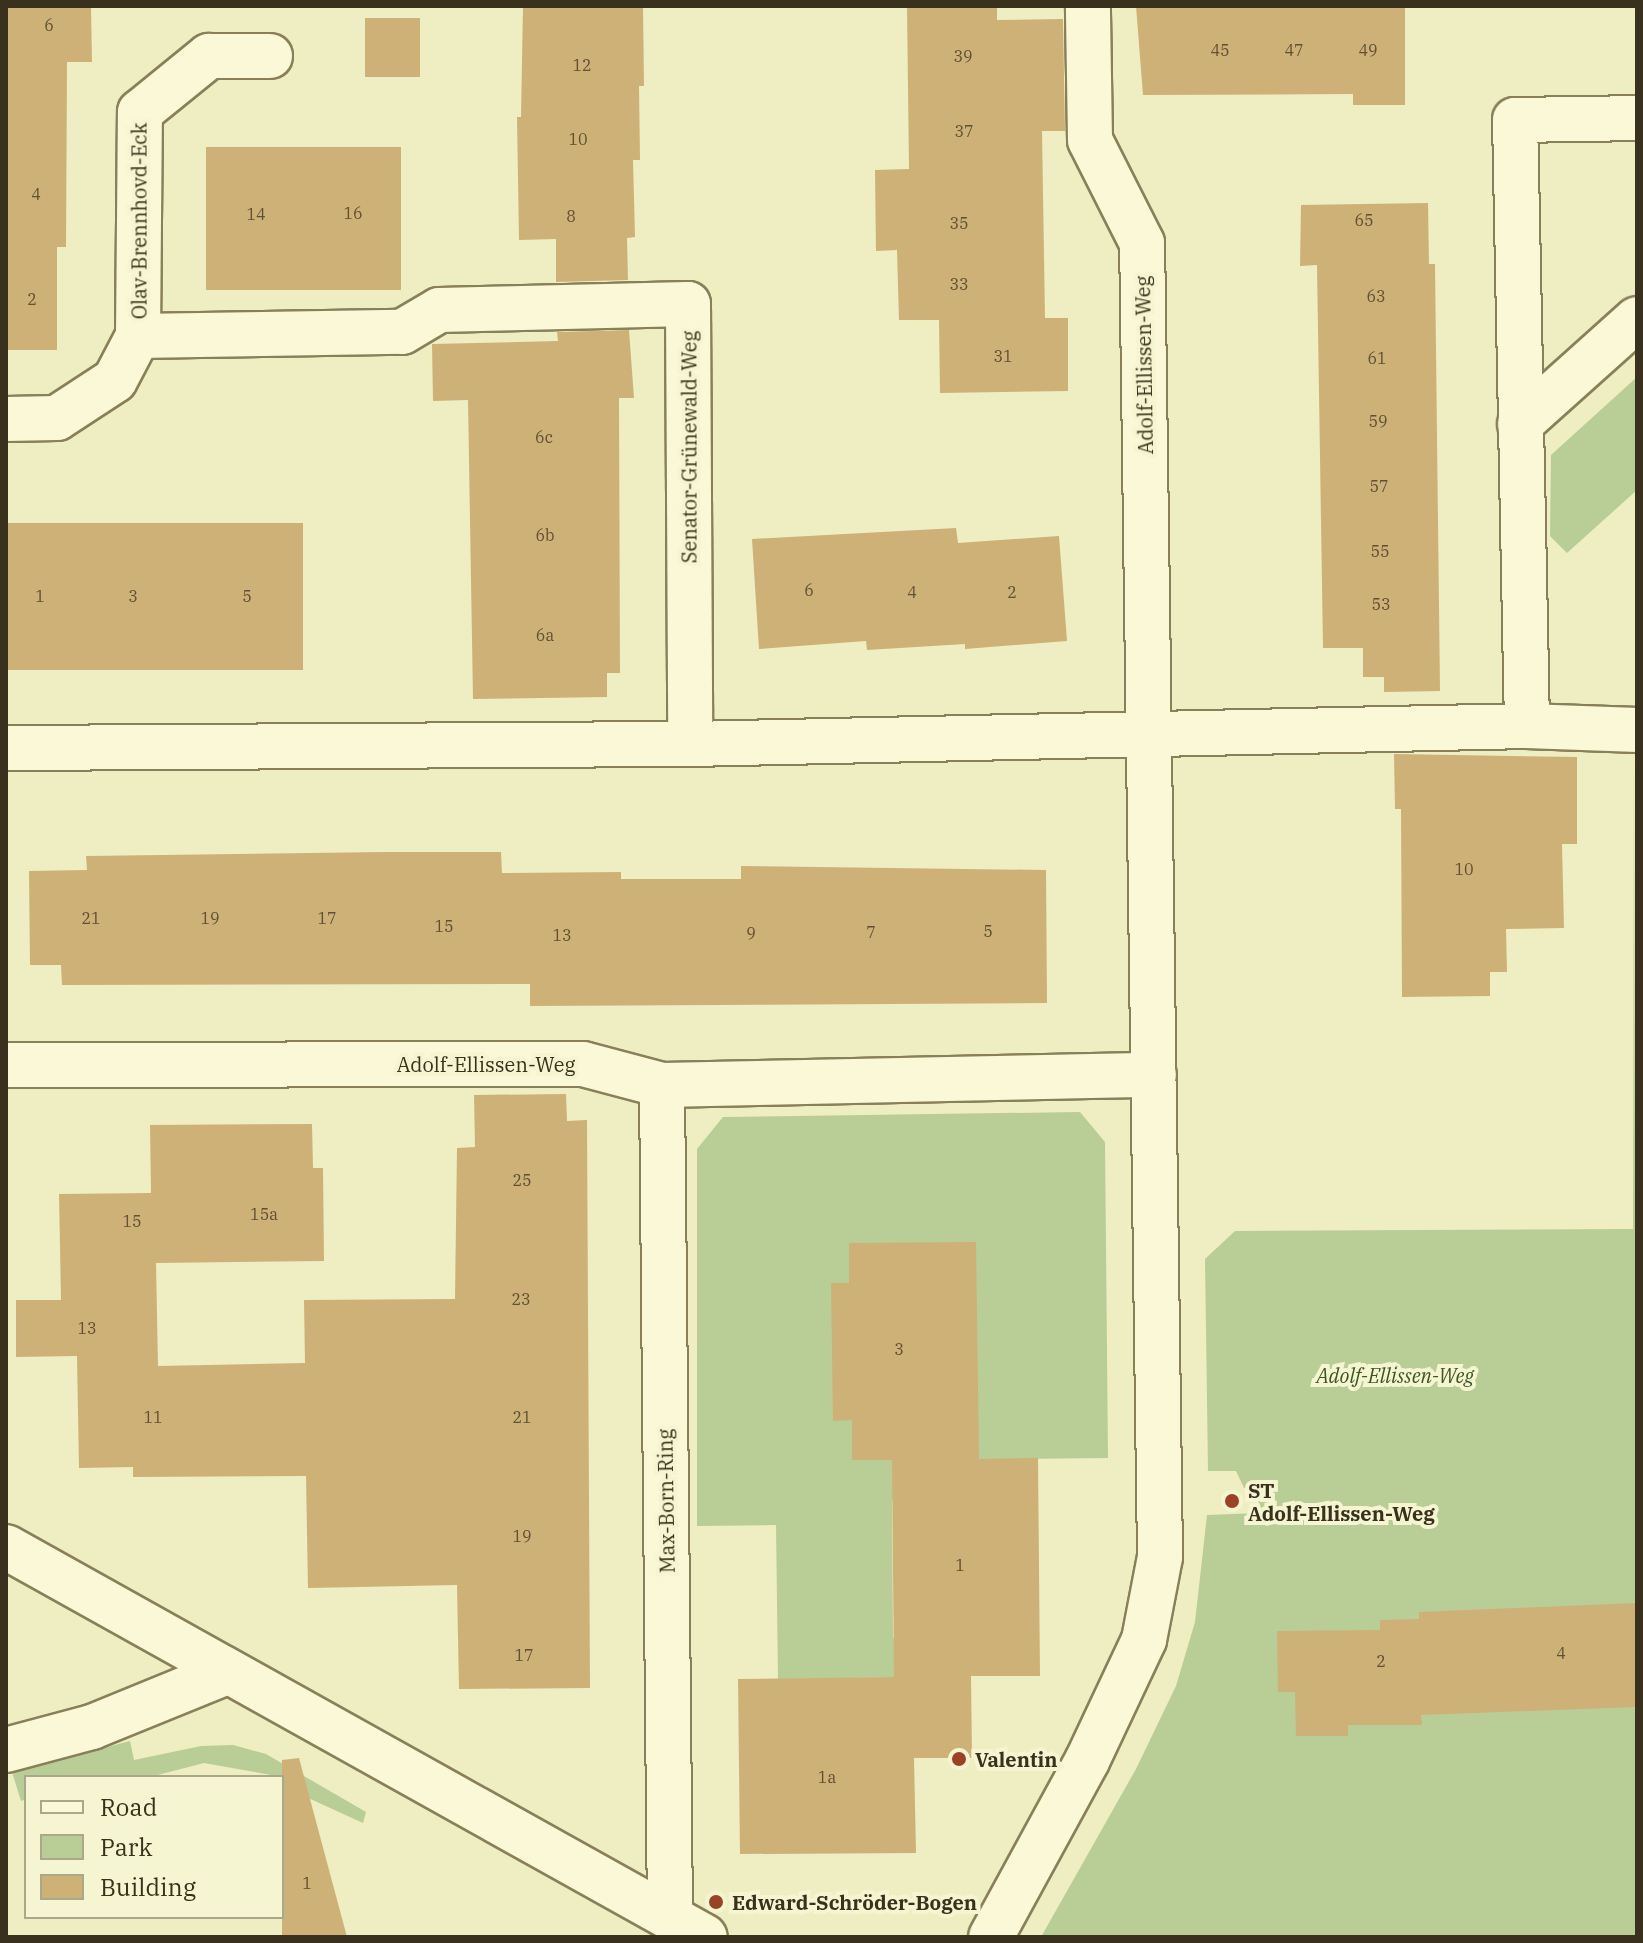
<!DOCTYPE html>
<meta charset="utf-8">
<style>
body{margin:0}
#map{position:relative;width:1643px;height:1943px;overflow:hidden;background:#efedc2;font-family:"IBM Plex Serif",serif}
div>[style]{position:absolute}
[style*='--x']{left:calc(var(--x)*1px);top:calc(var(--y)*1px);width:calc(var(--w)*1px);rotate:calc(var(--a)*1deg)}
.green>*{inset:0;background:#b9cd96}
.building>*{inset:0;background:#ceb177;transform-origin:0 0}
.roads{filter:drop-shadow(2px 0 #897f59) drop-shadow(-2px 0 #897f59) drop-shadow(0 2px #897f59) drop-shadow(0 -2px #897f59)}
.street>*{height:44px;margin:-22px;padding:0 22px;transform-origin:22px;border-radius:22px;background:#faf8d6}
.dots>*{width:22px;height:22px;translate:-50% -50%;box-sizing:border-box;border:4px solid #f6f5d2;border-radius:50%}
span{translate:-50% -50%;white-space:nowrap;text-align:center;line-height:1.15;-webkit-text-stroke:8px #f6f5d2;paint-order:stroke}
.number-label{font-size:16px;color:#5e5134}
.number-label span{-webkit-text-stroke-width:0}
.street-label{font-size:20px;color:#39311d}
.park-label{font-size:20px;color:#3c5623;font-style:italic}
.poi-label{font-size:20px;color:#39311d;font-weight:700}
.left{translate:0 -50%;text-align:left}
.frame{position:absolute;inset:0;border:8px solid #39311d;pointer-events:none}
.legend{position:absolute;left:24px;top:1775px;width:260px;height:144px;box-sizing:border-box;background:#f6f5d2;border:2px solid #aaa78a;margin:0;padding:10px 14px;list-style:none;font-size:24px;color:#39311d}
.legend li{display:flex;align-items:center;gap:16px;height:40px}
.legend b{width:40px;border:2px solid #aaa78a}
</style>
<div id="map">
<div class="green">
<i style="clip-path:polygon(1637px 377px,1637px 490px,1567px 553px,1550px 536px,1551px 455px)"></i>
<i style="clip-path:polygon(1634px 759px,1637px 1937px,1041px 1937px,1136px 1769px,1176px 1686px,1195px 1622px,1207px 1515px,1259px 1513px,1258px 1488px,1244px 1488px,1236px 1471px,1208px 1471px,1205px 1259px,1235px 1231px,1633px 1229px)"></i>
<i style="clip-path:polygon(1080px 1112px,1105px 1142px,1108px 1458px,910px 1460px,892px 1501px,893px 1637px,912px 1677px,778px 1679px,776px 1525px,697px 1526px,697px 1149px,723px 1117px)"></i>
<i style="clip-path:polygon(130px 1741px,134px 1760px,201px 1746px,233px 1745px,266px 1754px,366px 1812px,363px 1823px,282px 1786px,282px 1777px,204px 1763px,150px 1777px,26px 1777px,26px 1799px,21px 1801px,12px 1772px)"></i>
</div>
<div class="building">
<i style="clip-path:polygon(6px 6px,91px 6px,92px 62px,67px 62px,66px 247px,57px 247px,57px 350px,6px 350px)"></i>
<i style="clip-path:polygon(523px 6px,643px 6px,644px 86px,639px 86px,640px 160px,633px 160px,635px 237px,627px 238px,628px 280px,556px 282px,556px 239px,519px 240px,517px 117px,521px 117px)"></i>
<i style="clip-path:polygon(907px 6px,997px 6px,997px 20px,1063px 19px,1065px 131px,1042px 131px,1045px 318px,1068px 318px,1068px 391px,940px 393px,939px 320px,899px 320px,897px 250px,876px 251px,875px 170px,909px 169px)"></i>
<i style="clip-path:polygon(1136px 6px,1405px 6px,1405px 105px,1353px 105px,1353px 94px,1143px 95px)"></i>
<i style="left:365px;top:18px;width:55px;height:59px"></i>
<i style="left:401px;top:147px;width:143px;height:195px;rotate:90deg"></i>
<i style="clip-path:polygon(1428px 203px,1429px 264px,1435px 264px,1440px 691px,1384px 692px,1384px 677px,1363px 677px,1363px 648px,1323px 648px,1317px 265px,1300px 266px,1301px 205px)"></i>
<i style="clip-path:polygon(629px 330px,634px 398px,619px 398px,620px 673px,607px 673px,607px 697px,473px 699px,468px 400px,433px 401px,432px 344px,558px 341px,557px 332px)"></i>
<i style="left:6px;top:523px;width:297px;height:147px"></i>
<i style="clip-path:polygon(956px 528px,958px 543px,1059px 536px,1067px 641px,965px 649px,965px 644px,867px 650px,866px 641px,759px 649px,752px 539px)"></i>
<i style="clip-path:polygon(1394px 754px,1577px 757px,1577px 844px,1562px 844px,1564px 928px,1506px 929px,1507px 972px,1490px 972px,1490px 996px,1402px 997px,1401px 809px,1395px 809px)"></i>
<i style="clip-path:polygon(385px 852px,501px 852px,502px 873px,621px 872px,621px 879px,741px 879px,741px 866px,1046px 870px,1047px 1003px,530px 1006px,530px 984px,62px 985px,61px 965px,30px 965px,29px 871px,87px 870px,86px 856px)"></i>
<i style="clip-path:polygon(566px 1094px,567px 1121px,587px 1120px,590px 1688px,459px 1689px,457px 1585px,308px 1588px,306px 1476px,133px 1477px,133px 1467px,79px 1468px,77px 1356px,16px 1357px,16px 1300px,61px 1300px,59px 1194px,151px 1193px,150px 1125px,312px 1124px,313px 1168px,323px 1168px,324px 1261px,156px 1263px,158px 1366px,305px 1363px,304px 1300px,455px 1299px,457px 1148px,475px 1147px,474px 1095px)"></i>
<i style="clip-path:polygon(976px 1242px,979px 1459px,1038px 1458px,1040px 1676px,971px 1676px,972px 1758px,914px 1758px,916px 1853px,740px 1854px,738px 1679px,894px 1677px,892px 1460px,852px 1460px,852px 1420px,833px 1421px,831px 1283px,849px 1283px,849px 1243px)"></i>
<i style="clip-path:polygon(1637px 1603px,1635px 1707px,1421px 1715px,1422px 1725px,1348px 1725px,1348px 1736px,1296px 1736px,1295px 1692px,1278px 1692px,1277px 1631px,1380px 1630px,1380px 1620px,1419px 1619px,1419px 1612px)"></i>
<i style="clip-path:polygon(299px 1758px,347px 1937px,282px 1937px,282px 1760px)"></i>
</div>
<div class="roads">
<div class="street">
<i style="--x:138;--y:336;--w:224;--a:-89.5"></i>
<i style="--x:140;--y:112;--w:89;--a:-39.1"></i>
<i style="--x:209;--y:56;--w:61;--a:0"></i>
<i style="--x:6;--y:419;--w:51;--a:-1.1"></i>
<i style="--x:57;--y:418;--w:69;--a:-33.2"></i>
<i style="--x:115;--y:380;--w:50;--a:-62.4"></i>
<i style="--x:138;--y:336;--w:264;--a:-0.9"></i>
<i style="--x:402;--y:332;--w:43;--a:-30.7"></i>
<i style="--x:439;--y:310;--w:249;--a:-1.4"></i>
<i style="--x:688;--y:304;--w:440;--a:89.7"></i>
<i style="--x:1520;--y:424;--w:157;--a:-41.9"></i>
<i style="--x:1527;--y:726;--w:110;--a:2.1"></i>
<i style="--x:6;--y:748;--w:684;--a:-0.34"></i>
<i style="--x:690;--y:744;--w:837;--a:-1.23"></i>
<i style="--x:1527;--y:726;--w:606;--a:-91.13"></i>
<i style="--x:1515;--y:120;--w:122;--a:-0.9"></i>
<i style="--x:6;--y:1065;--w:577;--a:-0.1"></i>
<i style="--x:583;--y:1064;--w:82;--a:14.9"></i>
<i style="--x:662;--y:1085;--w:492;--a:-1.2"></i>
<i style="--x:662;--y:1085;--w:832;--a:89.45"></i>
<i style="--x:6;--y:1547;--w:800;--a:29.16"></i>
<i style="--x:6;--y:1750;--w:89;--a:-15"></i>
<i style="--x:92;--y:1727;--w:146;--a:-22.2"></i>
<i style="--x:991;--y:1937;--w:200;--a:-61.4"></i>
<i style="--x:1087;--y:1761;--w:134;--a:-64.8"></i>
<i style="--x:1144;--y:1640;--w:85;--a:-79.1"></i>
<i style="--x:1160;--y:1557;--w:1314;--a:-90.78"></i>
<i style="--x:1142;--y:243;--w:115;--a:-116.8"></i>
<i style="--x:1090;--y:140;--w:134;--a:-90.9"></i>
</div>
</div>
<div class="dots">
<i style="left:1232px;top:1501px;background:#9a4327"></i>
<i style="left:959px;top:1759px;background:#9a4327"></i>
<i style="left:716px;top:1902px;background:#9a4327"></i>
</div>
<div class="number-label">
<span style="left:49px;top:25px">6</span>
<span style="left:1220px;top:50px">45</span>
<span style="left:1294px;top:50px">47</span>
<span style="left:1368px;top:50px">49</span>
<span style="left:963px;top:56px">39</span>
<span style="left:582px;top:65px">12</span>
<span style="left:964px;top:131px">37</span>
<span style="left:578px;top:139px">10</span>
<span style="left:36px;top:194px">4</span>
<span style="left:353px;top:213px">16</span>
<span style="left:256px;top:214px">14</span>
<span style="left:571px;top:216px">8</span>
<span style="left:1364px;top:220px">65</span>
<span style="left:959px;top:223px">35</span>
<span style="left:959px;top:284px">33</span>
<span style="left:1376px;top:296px">63</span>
<span style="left:32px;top:299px">2</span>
<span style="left:1003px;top:356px">31</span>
<span style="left:1377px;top:358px">61</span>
<span style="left:1378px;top:421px">59</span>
<span style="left:544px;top:437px">6c</span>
<span style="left:1379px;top:486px">57</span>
<span style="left:545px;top:535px">6b</span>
<span style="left:1380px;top:551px">55</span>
<span style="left:809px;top:590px">6</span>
<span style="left:912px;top:592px">4</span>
<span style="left:1012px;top:592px">2</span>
<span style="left:40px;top:596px">1</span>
<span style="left:133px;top:596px">3</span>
<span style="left:247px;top:596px">5</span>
<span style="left:1381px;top:604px">53</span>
<span style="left:545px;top:635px">6a</span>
<span style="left:1464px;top:869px">10</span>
<span style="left:91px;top:918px">21</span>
<span style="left:210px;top:918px">19</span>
<span style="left:327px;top:918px">17</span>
<span style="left:444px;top:926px">15</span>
<span style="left:988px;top:931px">5</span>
<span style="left:871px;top:932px">7</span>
<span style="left:751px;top:933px">9</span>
<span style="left:562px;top:935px">13</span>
<span style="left:522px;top:1180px">25</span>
<span style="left:264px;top:1214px">15a</span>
<span style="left:132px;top:1221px">15</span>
<span style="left:521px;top:1299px">23</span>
<span style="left:87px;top:1328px">13</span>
<span style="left:899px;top:1349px">3</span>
<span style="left:153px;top:1417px">11</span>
<span style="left:522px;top:1417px">21</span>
<span style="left:522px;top:1536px">19</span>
<span style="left:960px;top:1565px">1</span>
<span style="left:1561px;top:1653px">4</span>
<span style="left:524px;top:1655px">17</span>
<span style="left:1381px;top:1661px">2</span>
<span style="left:827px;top:1777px">1a</span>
<span style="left:307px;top:1883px">1</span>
</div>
<div class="street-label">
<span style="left:139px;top:221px;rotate:-90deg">Olav-Brennhovd-Eck</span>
<span style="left:1144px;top:365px;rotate:-91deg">Adolf-Ellissen-Weg</span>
<span style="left:689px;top:447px;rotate:-90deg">Senator-Grünewald-Weg</span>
<span style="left:486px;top:1064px">Adolf-Ellissen-Weg</span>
<span style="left:666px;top:1501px;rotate:-91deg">Max-Born-Ring</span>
</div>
<div class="park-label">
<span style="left:1395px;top:1375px">Adolf-Ellissen-Weg</span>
</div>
<div class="poi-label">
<span class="left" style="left:1248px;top:1502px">ST<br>Adolf-Ellissen-Weg</span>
<span class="left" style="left:975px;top:1759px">Valentin</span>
<span class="left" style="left:732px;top:1902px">Edward-Schröder-Bogen</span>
</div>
<div class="frame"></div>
<ul class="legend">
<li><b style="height:10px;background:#faf8d6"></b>Road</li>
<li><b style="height:22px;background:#b9cd96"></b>Park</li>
<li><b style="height:22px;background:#ceb177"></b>Building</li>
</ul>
</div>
